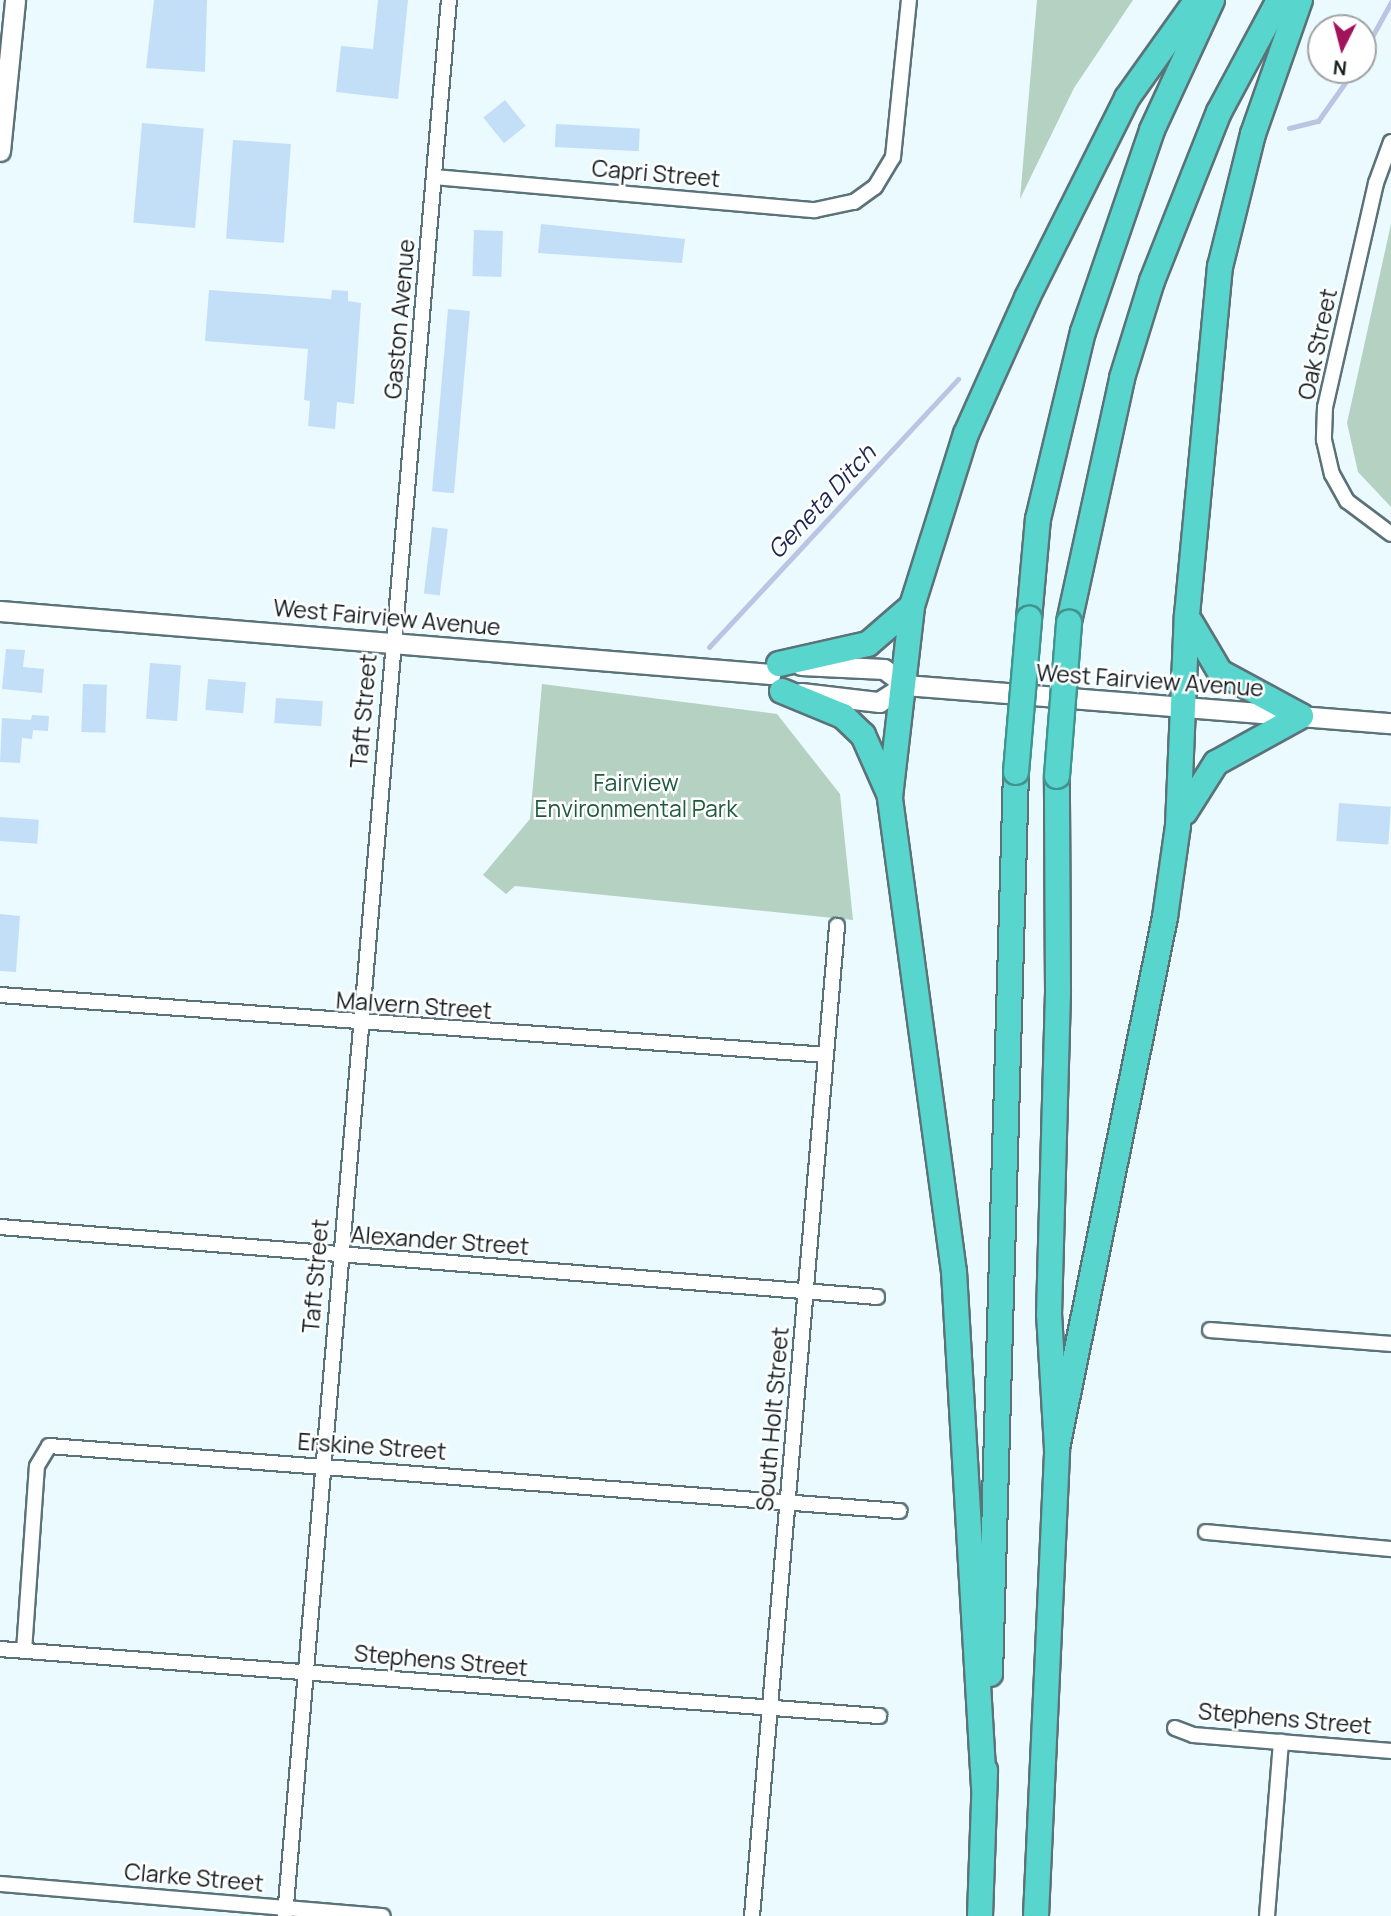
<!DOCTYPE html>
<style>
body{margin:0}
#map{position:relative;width:1391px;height:1916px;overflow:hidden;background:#eafafe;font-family:Manrope,sans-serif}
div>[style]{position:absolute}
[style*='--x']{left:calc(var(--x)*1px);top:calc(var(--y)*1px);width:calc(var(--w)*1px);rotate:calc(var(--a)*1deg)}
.green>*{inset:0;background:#b5d1c1}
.stream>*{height:5px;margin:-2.5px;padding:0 2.5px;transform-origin:2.5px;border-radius:2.5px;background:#bbc4e3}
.building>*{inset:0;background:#c3dff8;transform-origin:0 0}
.roads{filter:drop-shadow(2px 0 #5b7279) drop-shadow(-2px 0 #5b7279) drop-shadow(0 2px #5b7279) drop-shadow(0 -2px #5b7279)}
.street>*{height:14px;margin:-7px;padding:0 7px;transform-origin:7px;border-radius:7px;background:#fff}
.secondary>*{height:19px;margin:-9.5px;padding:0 9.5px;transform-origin:9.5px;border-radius:9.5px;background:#fff}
.highway>*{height:24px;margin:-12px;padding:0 12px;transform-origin:12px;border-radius:12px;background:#58d5cc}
.bridges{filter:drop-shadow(2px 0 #40948f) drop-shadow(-2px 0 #40948f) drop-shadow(0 2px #40948f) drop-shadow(0 -2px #40948f)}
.highway-bridge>*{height:24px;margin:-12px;padding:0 12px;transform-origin:12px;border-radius:12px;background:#58d5cc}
span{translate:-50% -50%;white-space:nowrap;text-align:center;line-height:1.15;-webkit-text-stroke:5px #fff;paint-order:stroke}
.street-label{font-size:23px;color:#121c1e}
.park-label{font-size:23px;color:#1f5a3f}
.water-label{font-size:24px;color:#1d254e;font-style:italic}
.north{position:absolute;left:1307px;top:14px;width:70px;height:70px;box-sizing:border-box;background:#fff;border:2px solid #a0a4a5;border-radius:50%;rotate:186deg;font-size:19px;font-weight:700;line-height:28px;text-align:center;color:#121c1e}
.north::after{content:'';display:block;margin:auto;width:24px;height:32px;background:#a1145c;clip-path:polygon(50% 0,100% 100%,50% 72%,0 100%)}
</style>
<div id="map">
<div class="green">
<i style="clip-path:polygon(1037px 0,1133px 0,1074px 88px,1020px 199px)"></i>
<i style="clip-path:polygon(1391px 224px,1391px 507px,1358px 472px,1347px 423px)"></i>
<i style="clip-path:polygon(542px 684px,777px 714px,840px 794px,853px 920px,515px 886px,506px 894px,483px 875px,530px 819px)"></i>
</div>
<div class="stream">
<i style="--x:1363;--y:53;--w:58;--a:-61.2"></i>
<i style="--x:1289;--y:128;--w:30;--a:-14"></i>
<i style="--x:1318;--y:121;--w:62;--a:-54.8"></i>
<i style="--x:709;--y:647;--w:366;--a:-47.1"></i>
</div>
<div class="building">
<i style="clip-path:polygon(154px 0,207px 0,205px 72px,146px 68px)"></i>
<i style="clip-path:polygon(378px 0,408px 0,398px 99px,336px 92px,341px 46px,373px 49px)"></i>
<i style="left:505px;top:100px;width:33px;height:28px;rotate:51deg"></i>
<i style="left:142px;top:123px;width:62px;height:100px;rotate:5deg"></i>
<i style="left:556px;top:124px;width:84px;height:23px;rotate:3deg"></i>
<i style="left:233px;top:140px;width:58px;height:99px;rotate:4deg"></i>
<i style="clip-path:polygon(541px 224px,685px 239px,682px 263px,538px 253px)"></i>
<i style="left:474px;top:230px;width:29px;height:46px;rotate:2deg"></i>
<i style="clip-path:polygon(209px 290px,331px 299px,332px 290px,348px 291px,348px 301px,361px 303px,354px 404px,337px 402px,335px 429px,308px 426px,310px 401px,304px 400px,308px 349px,205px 341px)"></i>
<i style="left:448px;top:309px;width:22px;height:183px;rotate:5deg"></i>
<i style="left:432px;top:527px;width:16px;height:67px;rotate:7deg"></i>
<i style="clip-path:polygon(6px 649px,25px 650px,23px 667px,44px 669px,42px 693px,2px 689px)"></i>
<i style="left:150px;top:663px;width:31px;height:56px;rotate:4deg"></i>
<i style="left:208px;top:679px;width:38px;height:31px;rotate:5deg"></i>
<i style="left:83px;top:684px;width:24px;height:48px;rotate:2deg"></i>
<i style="left:276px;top:698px;width:47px;height:25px;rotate:4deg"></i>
<i style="clip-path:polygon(32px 715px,49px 716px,48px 731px,33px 730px,32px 739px,22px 738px,20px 763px,0 762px,2px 718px,31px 720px)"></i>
<i style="left:1339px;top:803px;width:52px;height:38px;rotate:4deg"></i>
<i style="left:0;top:817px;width:39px;height:24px;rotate:4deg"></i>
<i style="clip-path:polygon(0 914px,20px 916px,16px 972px,0 971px)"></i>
</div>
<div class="roads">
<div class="street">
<i style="--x:1391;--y:142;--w:44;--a:110.1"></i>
<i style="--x:1376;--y:183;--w:230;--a:102.8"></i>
<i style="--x:1325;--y:407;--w:33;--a:92"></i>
<i style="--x:1324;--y:440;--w:35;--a:77"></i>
<i style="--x:1332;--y:474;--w:31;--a:61"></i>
<i style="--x:1347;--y:501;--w:55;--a:36.9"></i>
<i style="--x:434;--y:177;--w:382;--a:5"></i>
<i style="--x:815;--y:210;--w:40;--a:-12"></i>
<i style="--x:854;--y:202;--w:26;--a:-36"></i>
<i style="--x:875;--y:187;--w:35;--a:-59"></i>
<i style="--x:893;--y:157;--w:158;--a:-84.2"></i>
<i style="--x:0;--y:995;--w:828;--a:4.15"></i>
<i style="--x:0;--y:1227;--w:880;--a:4.56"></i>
<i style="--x:1210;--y:1330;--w:182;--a:4.4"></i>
<i style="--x:1206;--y:1532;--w:186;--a:5.3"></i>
<i style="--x:0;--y:1649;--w:882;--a:4.36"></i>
<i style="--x:24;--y:1651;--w:185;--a:-86"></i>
<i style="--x:37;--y:1466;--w:23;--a:-59"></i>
<i style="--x:49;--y:1446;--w:853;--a:4.37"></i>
<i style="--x:1175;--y:1728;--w:19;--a:21"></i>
<i style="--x:1193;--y:1735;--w:199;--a:4.6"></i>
<i style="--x:0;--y:1884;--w:384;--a:4.8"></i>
<i style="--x:285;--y:1916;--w:1923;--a:-85.11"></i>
<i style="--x:752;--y:1916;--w:994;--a:-85.09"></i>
<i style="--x:1267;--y:1916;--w:175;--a:-85.4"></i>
</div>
<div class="secondary">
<i style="--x:0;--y:151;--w:152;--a:-84.3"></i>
<i style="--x:0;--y:611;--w:773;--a:4.68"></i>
<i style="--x:801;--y:665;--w:83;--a:2.8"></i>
<i style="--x:884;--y:669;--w:26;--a:37"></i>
<i style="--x:905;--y:685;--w:487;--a:4.5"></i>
<i style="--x:801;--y:693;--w:79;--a:6.6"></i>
<i style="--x:879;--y:702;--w:31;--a:-33"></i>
</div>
<div class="highway">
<i style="--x:1029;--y:619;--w:100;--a:-84.9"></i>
<i style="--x:1038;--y:519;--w:192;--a:-76.5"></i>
<i style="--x:1083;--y:332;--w:213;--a:-71.1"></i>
<i style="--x:1152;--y:130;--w:143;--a:-65.2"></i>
<i style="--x:1069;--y:622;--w:250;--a:-77.7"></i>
<i style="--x:1122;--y:378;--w:102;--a:-72.8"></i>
<i style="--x:1152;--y:281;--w:182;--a:-68.4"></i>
<i style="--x:1219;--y:112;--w:127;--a:-61.8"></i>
<i style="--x:1191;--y:623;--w:57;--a:59.4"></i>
<i style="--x:1220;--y:672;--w:92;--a:28.5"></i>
<i style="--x:779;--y:664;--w:91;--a:-12.7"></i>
<i style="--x:868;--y:644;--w:58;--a:-40.8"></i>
<i style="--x:782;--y:691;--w:66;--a:22.3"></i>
<i style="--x:843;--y:716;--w:28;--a:44"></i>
<i style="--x:863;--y:735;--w:67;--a:66.1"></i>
<i style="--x:1185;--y:812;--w:58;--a:-57.7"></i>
<i style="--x:1216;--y:763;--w:97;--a:-28.9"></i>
<i style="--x:1057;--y:1448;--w:542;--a:-78.5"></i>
<i style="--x:1165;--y:917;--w:92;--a:-81.9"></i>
<i style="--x:1178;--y:826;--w:211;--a:-87.6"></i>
<i style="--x:1187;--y:615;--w:350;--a:-84.6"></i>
<i style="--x:1220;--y:267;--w:137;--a:-76.1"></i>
<i style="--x:1253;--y:134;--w:142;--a:-70.7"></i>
<i style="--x:990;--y:1674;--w:902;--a:-88.35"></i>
<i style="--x:984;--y:1787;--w:516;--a:-93.33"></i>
<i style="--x:954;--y:1272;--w:479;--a:-97.7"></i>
<i style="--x:890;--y:797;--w:192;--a:-83.4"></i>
<i style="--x:912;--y:606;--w:180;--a:-72.6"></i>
<i style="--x:966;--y:434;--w:149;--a:-65.8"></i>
<i style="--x:1027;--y:298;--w:224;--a:-63.4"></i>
<i style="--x:1127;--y:98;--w:120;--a:-54.5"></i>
<i style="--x:980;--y:1916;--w:146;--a:-88"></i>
<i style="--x:1036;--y:1916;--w:468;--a:-87.4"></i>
<i style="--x:1057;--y:1448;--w:133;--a:-93.4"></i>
<i style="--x:1049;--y:1315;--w:324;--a:-88.4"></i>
<i style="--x:1058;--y:991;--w:215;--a:-90.3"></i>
</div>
</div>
<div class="bridges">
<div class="highway-bridge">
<i style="--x:1016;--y:772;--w:154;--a:-85.1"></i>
<i style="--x:1057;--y:776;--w:154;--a:-85.5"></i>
</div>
</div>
<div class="street-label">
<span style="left:656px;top:173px;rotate:5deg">Capri Street</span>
<span style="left:399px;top:319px;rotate:-85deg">Gaston Avenue</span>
<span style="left:1317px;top:344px;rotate:-78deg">Oak Street</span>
<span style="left:387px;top:617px;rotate:5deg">West Fairview Avenue</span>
<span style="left:1150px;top:680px;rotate:4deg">West Fairview Avenue</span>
<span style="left:363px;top:711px;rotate:-85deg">Taft Street</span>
<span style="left:414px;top:1005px;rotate:4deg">Malvern Street</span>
<span style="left:440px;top:1240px;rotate:4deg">Alexander Street</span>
<span style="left:315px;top:1276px;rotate:-85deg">Taft Street</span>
<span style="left:772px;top:1419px;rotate:-85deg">South Holt Street</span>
<span style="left:372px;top:1446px;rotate:4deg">Erskine Street</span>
<span style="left:441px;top:1660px;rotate:5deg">Stephens Street</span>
<span style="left:1285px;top:1718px;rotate:5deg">Stephens Street</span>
<span style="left:194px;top:1877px;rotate:5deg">Clarke Street</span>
</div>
<div class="park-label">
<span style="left:636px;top:795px">Fairview<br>Environmental Park</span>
</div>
<div class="water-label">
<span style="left:821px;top:501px;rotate:-47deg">Geneta Ditch</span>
</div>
<div class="north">N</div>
</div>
